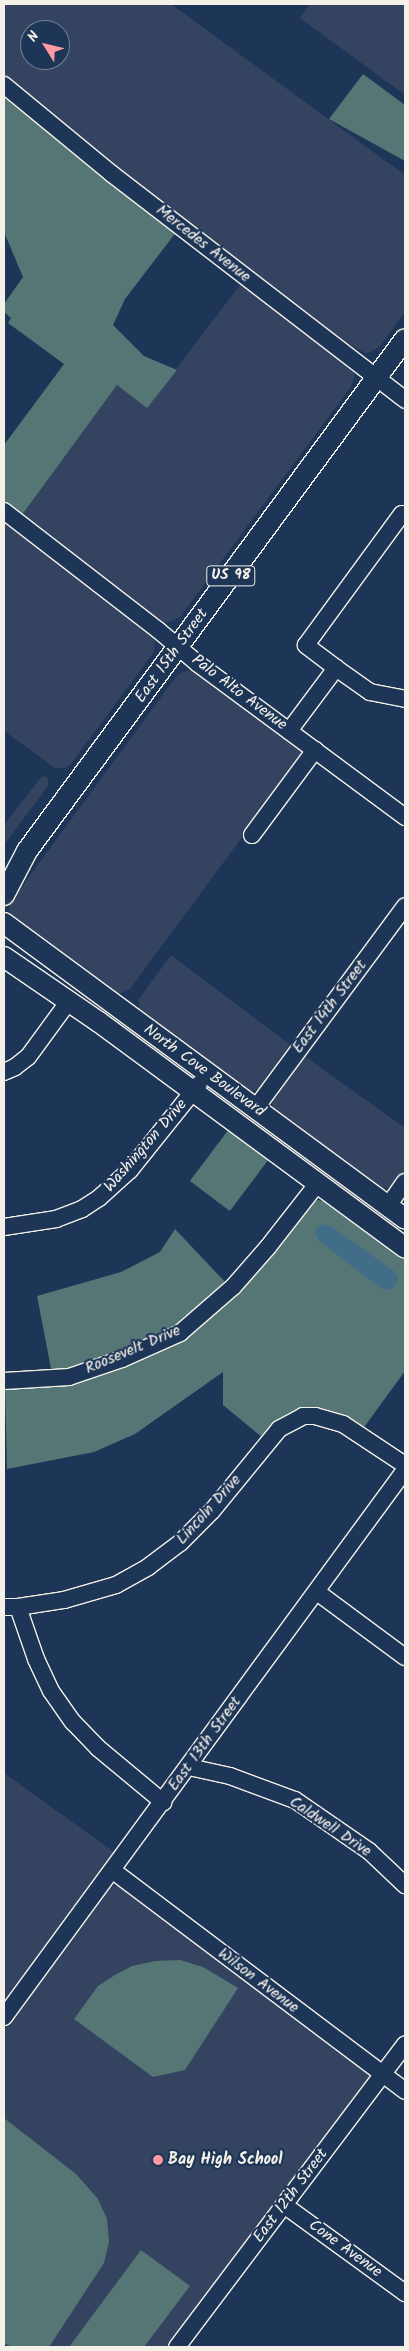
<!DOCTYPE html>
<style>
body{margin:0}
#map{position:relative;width:409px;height:2351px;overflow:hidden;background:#1d3557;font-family:Kalam,sans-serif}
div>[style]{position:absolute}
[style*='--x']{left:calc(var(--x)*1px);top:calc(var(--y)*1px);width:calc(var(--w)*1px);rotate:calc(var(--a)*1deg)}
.built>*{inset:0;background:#344360}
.green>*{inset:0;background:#557675;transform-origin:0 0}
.water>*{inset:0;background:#426d88}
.roads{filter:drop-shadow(1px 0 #f4f1e8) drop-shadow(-1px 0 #f4f1e8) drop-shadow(0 1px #f4f1e8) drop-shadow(0 -1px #f4f1e8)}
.minor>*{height:16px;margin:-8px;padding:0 8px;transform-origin:8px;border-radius:8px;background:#1d3557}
.major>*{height:20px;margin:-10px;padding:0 10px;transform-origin:10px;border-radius:10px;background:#1d3557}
.dots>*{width:14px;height:14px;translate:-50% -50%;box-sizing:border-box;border:2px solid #1d3557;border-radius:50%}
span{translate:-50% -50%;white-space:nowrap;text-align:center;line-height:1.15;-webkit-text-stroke:4.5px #1d3557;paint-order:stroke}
.shield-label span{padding:1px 4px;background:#1d3557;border:1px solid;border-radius:4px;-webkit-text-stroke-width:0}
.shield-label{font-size:15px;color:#f4f1e8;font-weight:700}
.street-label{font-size:16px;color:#f4f1e8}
.poi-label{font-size:16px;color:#f4f1e8;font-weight:700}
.left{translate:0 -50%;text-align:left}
.frame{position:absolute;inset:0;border:5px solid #f4f1e8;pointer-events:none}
.north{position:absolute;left:20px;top:20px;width:50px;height:50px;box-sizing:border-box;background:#1d3557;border:1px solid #738091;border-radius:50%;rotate:306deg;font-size:14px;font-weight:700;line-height:20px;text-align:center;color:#f4f1e8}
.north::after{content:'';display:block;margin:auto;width:18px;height:22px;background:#ff9aa2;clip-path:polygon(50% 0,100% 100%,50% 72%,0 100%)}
</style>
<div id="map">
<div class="built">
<i style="clip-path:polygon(evenodd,4px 4px,171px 4px,405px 175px,405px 312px,380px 346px,371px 352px,365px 353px,344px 341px,184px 222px,4px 79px,4px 4px,30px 30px,60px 30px,60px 60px,30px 60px,30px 30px)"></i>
<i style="clip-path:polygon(310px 4px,405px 4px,405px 95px,300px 18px)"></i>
<i style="clip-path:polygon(243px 281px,354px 368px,354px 378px,350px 388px,180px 617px,169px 622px,161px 622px,155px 620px,19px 519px,117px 385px,147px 407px)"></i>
<i style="clip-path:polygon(4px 518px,155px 637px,154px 652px,71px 764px,65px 768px,55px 768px,4px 731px)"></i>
<i style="clip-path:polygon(189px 670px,198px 672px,305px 752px,130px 989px,117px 995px,10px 916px,9px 904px,178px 674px)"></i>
<i style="clip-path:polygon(42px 776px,48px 778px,48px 786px,4px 845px,4px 825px)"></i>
<i style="clip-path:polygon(171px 955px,293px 1047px,259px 1090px,248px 1091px,142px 1013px,139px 1009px,139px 999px)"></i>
<i style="clip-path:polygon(302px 1054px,405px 1128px,405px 1172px,392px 1188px,381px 1189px,273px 1109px,272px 1099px)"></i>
<i style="clip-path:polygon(4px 1773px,117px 1854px,4px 2008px)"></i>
<i style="clip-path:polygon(120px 1885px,366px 2069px,370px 2078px,171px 2347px,4px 2347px,4px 2027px,102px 1894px,108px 1888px)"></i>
</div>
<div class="green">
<i style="clip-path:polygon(363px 74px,405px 105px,405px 161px,329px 119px)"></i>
<i style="clip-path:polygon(4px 92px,177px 231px,125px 299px,113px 325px,144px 356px,177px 370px,147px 408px,117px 385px,19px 519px,4px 506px,4px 445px,64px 364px,8px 323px,11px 318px,4px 312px,4px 304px,23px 277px,4px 232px)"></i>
<i style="left:229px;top:1129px;width:50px;height:65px;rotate:37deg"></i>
<i style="clip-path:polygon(317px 1200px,329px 1202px,405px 1258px,405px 1371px,362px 1430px,320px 1412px,263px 1438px,223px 1405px,223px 1372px,135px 1434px,94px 1452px,7px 1469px,5px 1387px,163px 1348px)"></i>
<i style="clip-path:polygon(175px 1229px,227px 1284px,189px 1317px,165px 1333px,108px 1358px,52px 1374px,37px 1296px,121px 1272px,160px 1252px)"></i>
<i style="clip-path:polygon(180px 1960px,203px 1967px,238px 1988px,185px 2070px,153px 2077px,74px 2019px,98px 1986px,115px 1975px,132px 1966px,155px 1961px)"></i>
<i style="clip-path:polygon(4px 2118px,76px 2174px,98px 2199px,107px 2219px,109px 2242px,104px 2263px,49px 2347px,12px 2347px,4px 2343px)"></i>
<i style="clip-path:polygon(141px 2250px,190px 2286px,144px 2347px,69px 2347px)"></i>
</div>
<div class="water">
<i style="clip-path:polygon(322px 1224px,331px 1226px,395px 1272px,398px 1279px,394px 1288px,387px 1290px,380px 1288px,318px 1240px,315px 1231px)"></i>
</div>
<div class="roads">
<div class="minor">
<i style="--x:4;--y:85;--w:140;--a:39.5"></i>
<i style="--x:112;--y:174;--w:370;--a:37.6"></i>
<i style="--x:4;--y:511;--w:195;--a:37.7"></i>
<i style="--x:158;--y:630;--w:51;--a:40.2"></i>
<i style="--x:197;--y:663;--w:259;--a:36.5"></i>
<i style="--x:336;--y:668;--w:42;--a:35.2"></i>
<i style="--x:370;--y:692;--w:36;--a:11"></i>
<i style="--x:289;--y:731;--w:79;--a:-53.3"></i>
<i style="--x:336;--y:668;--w:38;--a:-143"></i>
<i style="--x:306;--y:645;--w:162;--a:-53.8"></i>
<i style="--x:402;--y:514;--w:4;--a:34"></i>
<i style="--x:252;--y:835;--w:106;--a:-53.5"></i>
<i style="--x:4;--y:1072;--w:12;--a:-24"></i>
<i style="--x:15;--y:1067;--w:16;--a:-38"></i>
<i style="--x:28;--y:1057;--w:69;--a:-53.8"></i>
<i style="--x:255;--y:1109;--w:252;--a:-53.5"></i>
<i style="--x:388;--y:1206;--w:29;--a:-55"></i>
<i style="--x:4;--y:1227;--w:53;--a:-8.7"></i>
<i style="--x:56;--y:1219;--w:28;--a:-21"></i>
<i style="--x:82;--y:1209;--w:20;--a:-33"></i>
<i style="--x:99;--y:1198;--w:42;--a:-42.1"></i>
<i style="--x:130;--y:1170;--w:110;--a:-51.3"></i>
<i style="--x:4;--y:1381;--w:65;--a:-3.5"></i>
<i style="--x:69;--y:1377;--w:56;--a:-18.8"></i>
<i style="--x:122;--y:1359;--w:64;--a:-24.1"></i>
<i style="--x:180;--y:1333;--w:70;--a:-41"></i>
<i style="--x:233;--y:1287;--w:53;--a:-48.8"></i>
<i style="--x:268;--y:1247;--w:81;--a:-52"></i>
<i style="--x:317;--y:1592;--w:109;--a:36.5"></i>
<i style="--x:4;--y:1607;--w:14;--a:0"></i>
<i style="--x:18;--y:1607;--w:47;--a:-8.7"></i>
<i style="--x:64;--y:1600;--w:54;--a:-16.1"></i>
<i style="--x:116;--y:1585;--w:37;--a:-29"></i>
<i style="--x:148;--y:1567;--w:40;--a:-37"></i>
<i style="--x:180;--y:1543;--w:45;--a:-45"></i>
<i style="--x:212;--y:1511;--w:106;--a:-50.7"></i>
<i style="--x:279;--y:1429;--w:27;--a:-28"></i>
<i style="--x:303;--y:1416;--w:12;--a:0"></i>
<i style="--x:315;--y:1416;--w:29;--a:16"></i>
<i style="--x:343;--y:1424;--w:74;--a:33.5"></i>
<i style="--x:18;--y:1607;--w:55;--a:70.9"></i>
<i style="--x:36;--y:1659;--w:35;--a:65"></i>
<i style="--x:51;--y:1691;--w:38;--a:55"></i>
<i style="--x:73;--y:1722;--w:36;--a:46"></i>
<i style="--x:98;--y:1748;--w:85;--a:39.7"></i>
<i style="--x:189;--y:1767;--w:42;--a:12.4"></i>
<i style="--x:230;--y:1776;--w:69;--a:20.3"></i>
<i style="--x:295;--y:1800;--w:90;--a:34.6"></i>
<i style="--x:369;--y:1851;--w:50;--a:43.4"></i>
<i style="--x:112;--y:1870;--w:367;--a:37"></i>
<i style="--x:4;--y:2017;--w:678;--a:-53.76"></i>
<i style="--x:284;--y:2205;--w:150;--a:36"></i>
<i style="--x:177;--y:2347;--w:379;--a:-53"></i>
</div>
<div class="major">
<i style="--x:4;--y:895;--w:50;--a:-62.4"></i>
<i style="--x:27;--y:851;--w:636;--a:-53.56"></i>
<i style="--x:4;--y:923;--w:498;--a:36.4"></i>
<i style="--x:4;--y:957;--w:115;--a:34.4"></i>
<i style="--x:99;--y:1022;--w:380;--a:36.4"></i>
</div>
</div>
<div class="dots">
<i style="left:158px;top:2160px;background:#ff9aa2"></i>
</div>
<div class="shield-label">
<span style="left:231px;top:576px">US 98</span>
</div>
<div class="street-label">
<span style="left:203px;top:244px;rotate:38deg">Mercedes Avenue</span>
<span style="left:172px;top:656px;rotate:-54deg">East 15th Street</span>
<span style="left:239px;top:693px;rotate:37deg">Palo Alto Avenue</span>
<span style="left:330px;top:1007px;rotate:-53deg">East 14th Street</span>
<span style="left:204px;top:1071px;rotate:36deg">North Cove Boulevard</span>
<span style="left:146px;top:1146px;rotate:-49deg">Washington Drive</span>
<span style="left:133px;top:1350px;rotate:-23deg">Roosevelt Drive</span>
<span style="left:209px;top:1510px;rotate:-48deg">Lincoln Drive</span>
<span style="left:205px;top:1744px;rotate:-54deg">East 13th Street</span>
<span style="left:330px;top:1827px;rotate:34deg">Caldwell Drive</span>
<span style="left:258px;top:1981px;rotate:37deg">Wilson Avenue</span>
<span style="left:291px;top:2196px;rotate:-53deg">East 12th Street</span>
<span style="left:345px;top:2249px;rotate:36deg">Cone Avenue</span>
</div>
<div class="poi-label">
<span class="left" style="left:168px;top:2160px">Bay High School</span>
</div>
<div class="frame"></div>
<div class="north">N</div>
</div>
